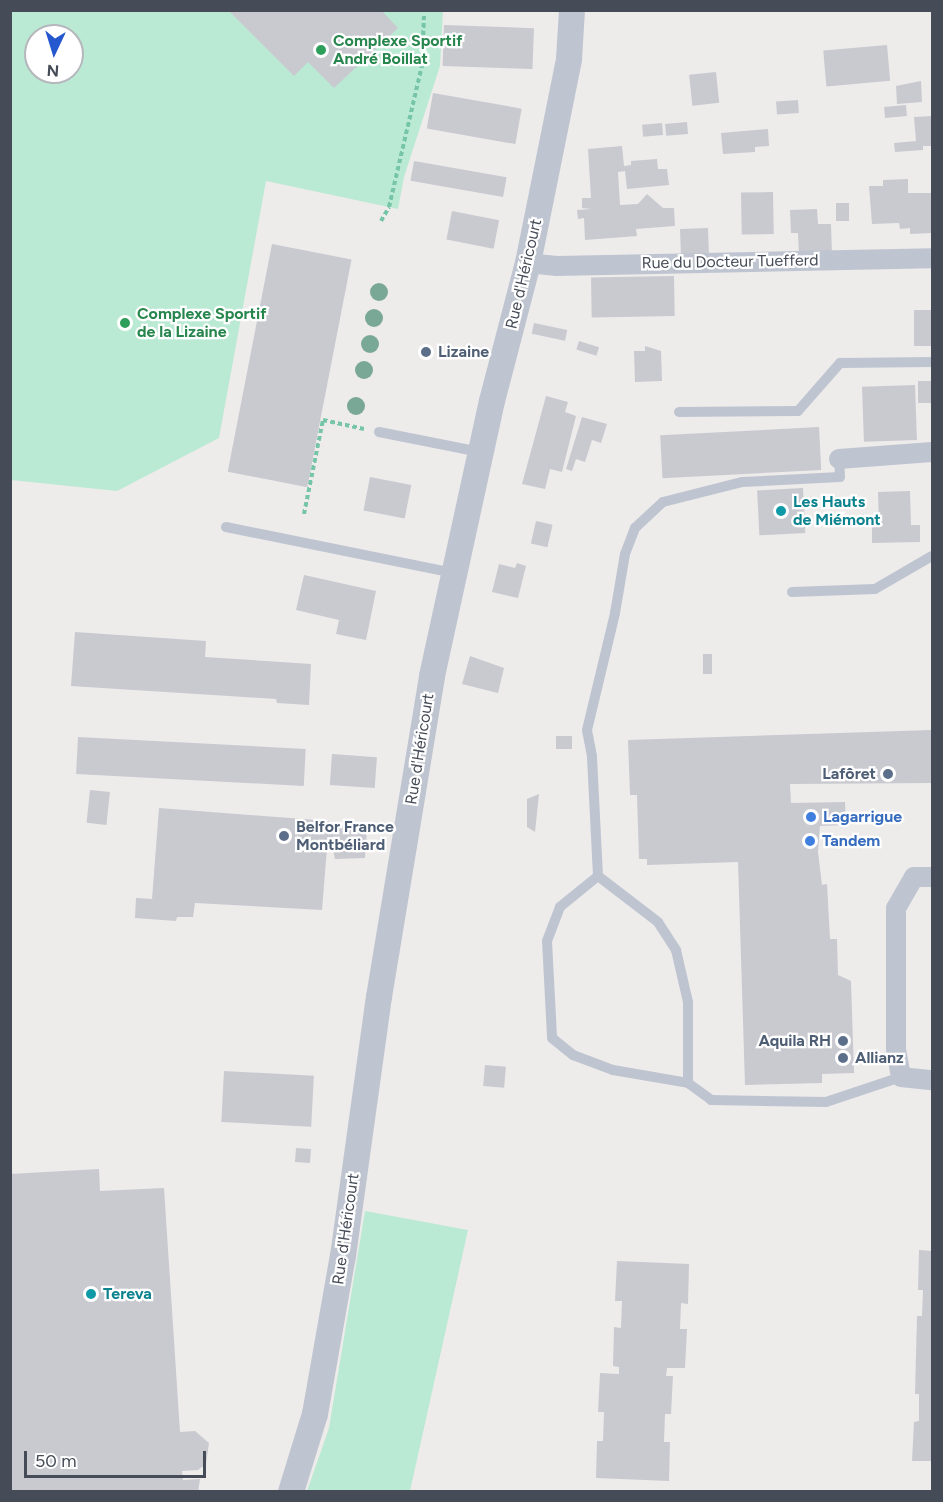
<!DOCTYPE html>
<meta charset="utf-8">
<style>
body{margin:0}
#map{position:relative;width:943px;height:1502px;overflow:hidden;background:#eeebeb;font-family:Figtree,sans-serif}
div>[style]{position:absolute}
[style*='--x']{left:calc(var(--x)*1px);top:calc(var(--y)*1px);width:calc(var(--w)*1px);rotate:calc(var(--a)*1deg)}
.green>*{inset:0;background:#bbead4}
.building>*{inset:0;background:#c9c9d0;transform-origin:0 0}
.path>*{height:4px;margin-top:-2px;transform-origin:0;background:repeating-linear-gradient(90deg,#76c5a9 0 4.5px,transparent 0 7.5px)}
.service>*{height:10px;margin:-5px;padding:0 5px;transform-origin:5px;border-radius:5px;background:#bfc5d0}
.minor>*{height:20px;margin:-10px;padding:0 10px;transform-origin:10px;border-radius:10px;background:#bfc5d0}
.tertiary>*{height:26px;margin:-13px;padding:0 13px;transform-origin:13px;border-radius:13px;background:#bfc5d0}
.trees>*{width:18px;height:18px;margin:-9px;border-radius:50%;background:#7aa897}
.dots>*{width:16px;height:16px;translate:-50% -50%;box-sizing:border-box;border:3px solid #fff;border-radius:50%}
span{translate:-50% -50%;white-space:nowrap;text-align:center;line-height:1.15;-webkit-text-stroke:4.5px #fff;paint-order:stroke}
.leisure-label{font-size:16px;color:#27864d;font-weight:700}
.left{translate:0 -50%;text-align:left}
.street-label{font-size:16px;color:#454c57}
.service-label{font-size:16px;color:#4e5e75;font-weight:700}
.right{translate:-100% -50%;text-align:right}
.culture-label{font-size:16px;color:#0d838f;font-weight:700}
.shop-label{font-size:16px;color:#366cbe;font-weight:700}
.frame{position:absolute;inset:0;border:12px solid #454c57;pointer-events:none}
.north{position:absolute;left:24px;top:24px;width:60px;height:60px;box-sizing:border-box;background:#fff;border:2px solid #b5b7bc;border-radius:50%;rotate:184deg;font-size:16px;font-weight:700;line-height:24px;text-align:center;color:#454c57}
.north::after{content:'';display:block;margin:auto;width:21px;height:27px;background:#2557ce;clip-path:polygon(50% 0,100% 100%,50% 72%,0 100%)}
.scale{position:absolute;left:24px;top:1451px;width:182px;height:27px;box-sizing:border-box;border:3px solid #454c57;border-top:0;padding-left:8px;font-size:18px;line-height:21px;white-space:nowrap;color:#454c57;-webkit-text-stroke:4px #fff;paint-order:stroke}
</style>
<div id="map">
<div class="green">
<i style="clip-path:polygon(evenodd,11px 11px,443px 11px,440px 66px,404px 177px,398px 209px,266px 181px,219px 438px,117px 491px,11px 480px,11px 11px,36px 36px,72px 36px,72px 72px,36px 72px,36px 36px)"></i>
<i style="clip-path:polygon(365px 1211px,468px 1230px,410px 1491px,307px 1491px,329px 1428px)"></i>
</div>
<div class="building">
<i style="clip-path:polygon(228px 10px,381px 10px,398px 28px,334px 88px,308px 62px,294px 76px)"></i>
<i style="left:444px;top:25px;width:90px;height:41px;rotate:2deg"></i>
<i style="left:887px;top:45px;width:36px;height:64px;rotate:85deg"></i>
<i style="left:716px;top:72px;width:31px;height:27px;rotate:84deg"></i>
<i style="clip-path:polygon(921px 81px,922px 102px,897px 104px,896px 86px)"></i>
<i style="left:433px;top:93px;width:90px;height:36px;rotate:10deg"></i>
<i style="left:798px;top:100px;width:13px;height:22px;rotate:86deg"></i>
<i style="left:906px;top:105px;width:11px;height:22px;rotate:85deg"></i>
<i style="clip-path:polygon(932px 116px,932px 146px,923px 146px,923px 150px,895px 152px,894px 143px,916px 141px,914px 117px)"></i>
<i style="left:687px;top:122px;width:12px;height:22px;rotate:85deg"></i>
<i style="left:662px;top:123px;width:12px;height:20px;rotate:85deg"></i>
<i style="clip-path:polygon(768px 129px,769px 146px,755px 147px,755px 152px,723px 154px,721px 133px)"></i>
<i style="clip-path:polygon(622px 146px,624px 166px,631px 165px,631px 161px,657px 159px,658px 169px,667px 169px,669px 185px,627px 189px,625px 171px,618px 172px,620px 205px,638px 204px,647px 194px,663px 208px,674px 208px,675px 226px,636px 229px,637px 236px,585px 240px,584px 218px,578px 219px,577px 210px,591px 209px,582px 208px,582px 198px,591px 198px,588px 149px)"></i>
<i style="left:414px;top:161px;width:94px;height:20px;rotate:10deg"></i>
<i style="clip-path:polygon(908px 179px,908px 193px,932px 193px,932px 233px,910px 234px,910px 228px,900px 229px,899px 223px,872px 224px,869px 186px,883px 186px,883px 180px)"></i>
<i style="left:773px;top:192px;width:42px;height:32px;rotate:89deg"></i>
<i style="left:836px;top:203px;width:13px;height:18px"></i>
<i style="clip-path:polygon(817px 209px,818px 224px,831px 224px,832px 255px,799px 256px,798px 233px,791px 233px,790px 210px)"></i>
<i style="left:452px;top:211px;width:48px;height:29px;rotate:11deg"></i>
<i style="left:708px;top:228px;width:30px;height:28px;rotate:88deg"></i>
<i style="left:272px;top:244px;width:81px;height:232px;rotate:11deg"></i>
<i style="left:674px;top:276px;width:40px;height:83px;rotate:89deg"></i>
<i style="left:914px;top:310px;width:18px;height:36px"></i>
<i style="left:534px;top:323px;width:34px;height:11px;rotate:12deg"></i>
<i style="left:579px;top:341px;width:21px;height:9px;rotate:17deg"></i>
<i style="clip-path:polygon(645px 346px,661px 351px,662px 381px,635px 382px,634px 351px,645px 351px)"></i>
<i style="left:932px;top:381px;width:22px;height:14px;rotate:90deg"></i>
<i style="left:915px;top:385px;width:55px;height:53px;rotate:88deg"></i>
<i style="clip-path:polygon(546px 396px,568px 402px,565px 412px,576px 416px,562px 472px,550px 469px,545px 489px,522px 484px)"></i>
<i style="clip-path:polygon(582px 417px,607px 424px,601px 443px,592px 440px,585px 462px,576px 459px,572px 471px,566px 469px)"></i>
<i style="left:819px;top:427px;width:43px;height:159px;rotate:87deg"></i>
<i style="left:370px;top:477px;width:42px;height:34px;rotate:11deg"></i>
<i style="left:803px;top:488px;width:45px;height:46px;rotate:87deg"></i>
<i style="clip-path:polygon(910px 491px,911px 525px,920px 525px,920px 542px,872px 543px,872px 526px,879px 525px,878px 492px)"></i>
<i style="left:536px;top:521px;width:17px;height:23px;rotate:13deg"></i>
<i style="clip-path:polygon(517px 563px,526px 566px,518px 598px,492px 592px,499px 564px,515px 568px)"></i>
<i style="clip-path:polygon(304px 575px,376px 591px,366px 640px,336px 634px,339px 620px,296px 610px)"></i>
<i style="clip-path:polygon(75px 632px,206px 641px,205px 657px,311px 664px,309px 705px,277px 703px,276px 699px,71px 686px)"></i>
<i style="left:703px;top:654px;width:9px;height:20px"></i>
<i style="clip-path:polygon(470px 656px,504px 668px,498px 693px,462px 684px)"></i>
<i style="clip-path:polygon(932px 730px,932px 783px,790px 784px,791px 803px,845px 802px,846px 825px,820px 826px,818px 852px,822px 885px,827px 884px,830px 939px,837px 939px,838px 975px,851px 981px,854px 1073px,822px 1074px,822px 1083px,745px 1085px,738px 862px,647px 865px,647px 859px,639px 859px,637px 795px,630px 795px,628px 740px)"></i>
<i style="left:556px;top:736px;width:16px;height:13px"></i>
<i style="left:78px;top:737px;width:228px;height:37px;rotate:3deg"></i>
<i style="left:332px;top:754px;width:45px;height:31px;rotate:4deg"></i>
<i style="left:90px;top:790px;width:20px;height:33px;rotate:6deg"></i>
<i style="clip-path:polygon(539px 794px,535px 832px,527px 827px,527px 799px)"></i>
<i style="clip-path:polygon(159px 808px,329px 821px,329px 832px,334px 832px,334px 826px,367px 829px,365px 858px,335px 859px,333px 849px,327px 848px,322px 910px,195px 903px,193px 917px,177px 917px,176px 921px,135px 918px,136px 898px,152px 899px)"></i>
<i style="left:485px;top:1065px;width:21px;height:21px;rotate:5deg"></i>
<i style="left:224px;top:1071px;width:90px;height:51px;rotate:3deg"></i>
<i style="left:296px;top:1148px;width:15px;height:14px;rotate:4deg"></i>
<i style="clip-path:polygon(99px 1169px,100px 1191px,164px 1188px,180px 1432px,195px 1431px,209px 1443px,206px 1464px,198px 1470px,182px 1471px,183px 1480px,200px 1479px,198px 1492px,10px 1492px,10px 1174px)"></i>
<i style="clip-path:polygon(919px 1250px,932px 1251px,932px 1461px,912px 1461px,914px 1422px,919px 1421px,919px 1394px,915px 1394px,917px 1316px,922px 1316px,923px 1290px,918px 1290px)"></i>
<i style="clip-path:polygon(617px 1261px,689px 1264px,688px 1304px,681px 1303px,680px 1329px,687px 1329px,685px 1368px,667px 1368px,666px 1376px,673px 1376px,671px 1414px,665px 1414px,664px 1442px,670px 1442px,669px 1481px,596px 1478px,597px 1441px,603px 1441px,604px 1412px,598px 1412px,600px 1373px,619px 1374px,619px 1367px,613px 1366px,614px 1327px,621px 1328px,622px 1301px,615px 1301px)"></i>
</div>
<div class="path">
<i style="--x:381;--y:221;--w:16;--a:-60"></i>
<i style="--x:389;--y:207;--w:146;--a:-76.9"></i>
<i style="--x:422;--y:65;--w:49;--a:-87.7"></i>
<i style="--x:304;--y:514;--w:96;--a:-78.6"></i>
<i style="--x:323;--y:420;--w:42;--a:12.4"></i>
</div>
<div class="service">
<i style="--x:679;--y:412;--w:119;--a:-0.5"></i>
<i style="--x:798;--y:411;--w:64;--a:-48.8"></i>
<i style="--x:840;--y:363;--w:92;--a:-0.6"></i>
<i style="--x:379;--y:432;--w:103;--a:11.2"></i>
<i style="--x:226;--y:527;--w:233;--a:11.4"></i>
<i style="--x:792;--y:592;--w:83;--a:-2.1"></i>
<i style="--x:875;--y:589;--w:66;--a:-30.1"></i>
<i style="--x:598;--y:876;--w:49;--a:140.8"></i>
<i style="--x:560;--y:907;--w:36;--a:111"></i>
<i style="--x:547;--y:941;--w:97;--a:87"></i>
<i style="--x:552;--y:1038;--w:27;--a:39"></i>
<i style="--x:573;--y:1055;--w:43;--a:20.6"></i>
<i style="--x:613;--y:1070;--w:76;--a:9.8"></i>
<i style="--x:688;--y:1083;--w:29;--a:36"></i>
<i style="--x:711;--y:1100;--w:115;--a:1"></i>
<i style="--x:826;--y:1102;--w:79;--a:-18.4"></i>
<i style="--x:688;--y:1083;--w:81;--a:-90"></i>
<i style="--x:688;--y:1002;--w:53;--a:-103"></i>
<i style="--x:676;--y:950;--w:33;--a:-123"></i>
<i style="--x:658;--y:922;--w:76;--a:-142.5"></i>
<i style="--x:598;--y:876;--w:120;--a:-92.9"></i>
<i style="--x:592;--y:756;--w:26;--a:-101"></i>
<i style="--x:587;--y:730;--w:120;--a:-76.5"></i>
<i style="--x:615;--y:613;--w:60;--a:-80.4"></i>
<i style="--x:625;--y:554;--w:28;--a:-69"></i>
<i style="--x:635;--y:528;--w:38;--a:-43"></i>
<i style="--x:663;--y:502;--w:81;--a:-14.2"></i>
<i style="--x:742;--y:482;--w:98;--a:-2.9"></i>
<i style="--x:840;--y:477;--w:18;--a:-93"></i>
</div>
<div class="minor">
<i style="--x:528;--y:263;--w:29;--a:6"></i>
<i style="--x:557;--y:266;--w:375;--a:-1.2"></i>
<i style="--x:839;--y:459;--w:93;--a:-4.3"></i>
<i style="--x:932;--y:877;--w:18;--a:180"></i>
<i style="--x:914;--y:877;--w:36;--a:120"></i>
<i style="--x:896;--y:908;--w:141;--a:90"></i>
<i style="--x:896;--y:1049;--w:28;--a:80"></i>
<i style="--x:901;--y:1077;--w:31;--a:6"></i>
</div>
<div class="tertiary">
<i style="--x:291;--y:1492;--w:82;--a:-72.9"></i>
<i style="--x:315;--y:1414;--w:160;--a:-80"></i>
<i style="--x:343;--y:1256;--w:261;--a:-82.1"></i>
<i style="--x:379;--y:997;--w:325;--a:-80.6"></i>
<i style="--x:432;--y:676;--w:281;--a:-77.7"></i>
<i style="--x:492;--y:401;--w:143;--a:-75.4"></i>
<i style="--x:528;--y:263;--w:208;--a:-78.6"></i>
<i style="--x:569;--y:59;--w:49;--a:-86.5"></i>
</div>
<div class="trees">
<i style="left:379px;top:292px"></i>
<i style="left:374px;top:318px"></i>
<i style="left:370px;top:344px"></i>
<i style="left:364px;top:370px"></i>
<i style="left:356px;top:406px"></i>
</div>
<div class="dots">
<i style="left:321px;top:50px;background:#2e9e5b"></i>
<i style="left:125px;top:323px;background:#2e9e5b"></i>
<i style="left:426px;top:352px;background:#5c6f8a"></i>
<i style="left:781px;top:511px;background:#0f9aa8"></i>
<i style="left:888px;top:774px;background:#5c6f8a"></i>
<i style="left:811px;top:817px;background:#3f7fe0"></i>
<i style="left:284px;top:836px;background:#5c6f8a"></i>
<i style="left:810px;top:841px;background:#3f7fe0"></i>
<i style="left:843px;top:1041px;background:#5c6f8a"></i>
<i style="left:843px;top:1058px;background:#5c6f8a"></i>
<i style="left:91px;top:1294px;background:#0f9aa8"></i>
</div>
<div class="leisure-label">
<span class="left" style="left:333px;top:50px">Complexe Sportif<br>André Boillat</span>
<span class="left" style="left:137px;top:323px">Complexe Sportif<br>de la Lizaine</span>
</div>
<div class="street-label">
<span style="left:730px;top:262px;rotate:-1deg">Rue du Docteur Tuefferd</span>
<span style="left:524px;top:274px;rotate:-77deg">Rue d'Héricourt</span>
<span style="left:420px;top:749px;rotate:-81deg">Rue d'Héricourt</span>
<span style="left:346px;top:1229px;rotate:-82deg">Rue d'Héricourt</span>
</div>
<div class="service-label">
<span class="left" style="left:438px;top:352px">Lizaine</span>
<span class="right" style="left:876px;top:774px">Lafôret</span>
<span class="left" style="left:296px;top:836px">Belfor France<br>Montbéliard</span>
<span class="right" style="left:831px;top:1041px">Aquila RH</span>
<span class="left" style="left:855px;top:1058px">Allianz</span>
</div>
<div class="culture-label">
<span class="left" style="left:793px;top:511px">Les Hauts<br>de Miémont</span>
<span class="left" style="left:103px;top:1294px">Tereva</span>
</div>
<div class="shop-label">
<span class="left" style="left:823px;top:817px">Lagarrigue</span>
<span class="left" style="left:822px;top:841px">Tandem</span>
</div>
<div class="frame"></div>
<div class="north">N</div>
<div class="scale">50 m</div>
</div>
